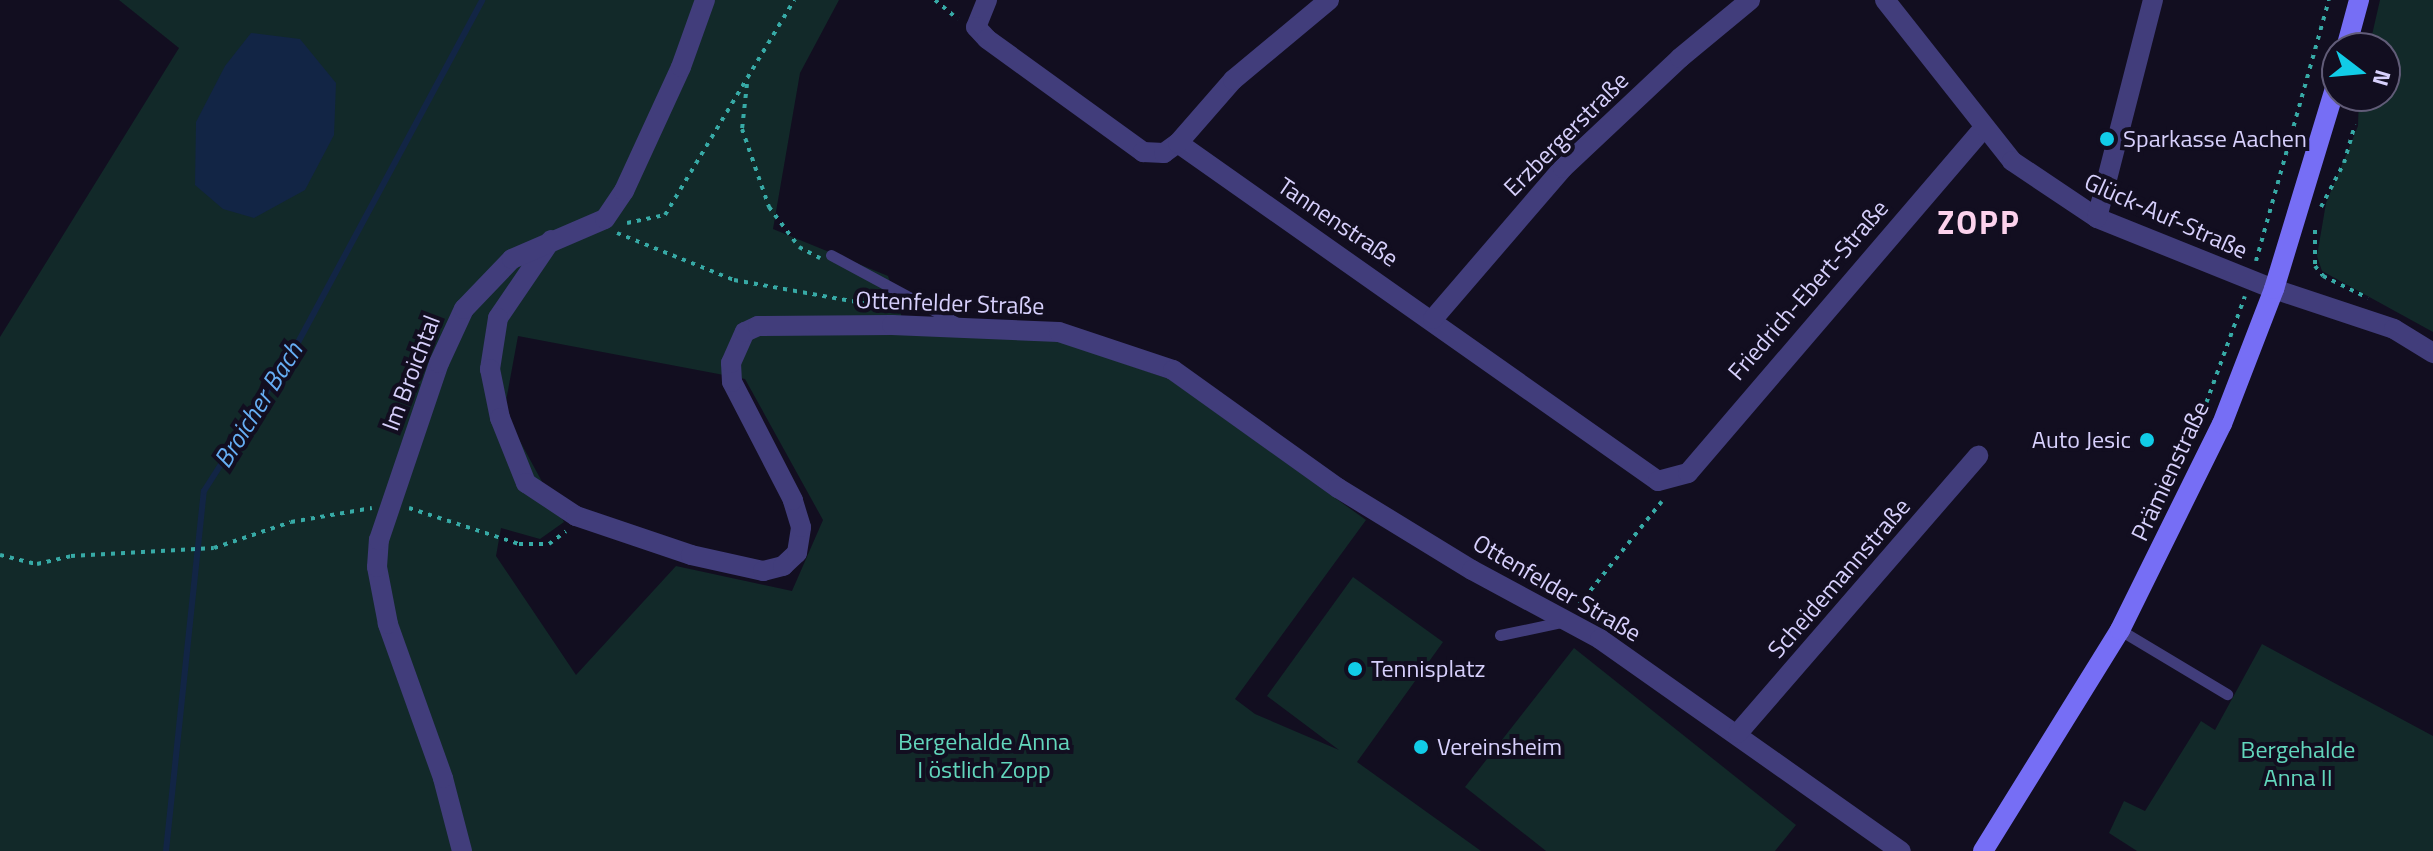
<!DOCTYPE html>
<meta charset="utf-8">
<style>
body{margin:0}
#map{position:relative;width:2433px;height:851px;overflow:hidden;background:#120e20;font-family:"Titillium Web",sans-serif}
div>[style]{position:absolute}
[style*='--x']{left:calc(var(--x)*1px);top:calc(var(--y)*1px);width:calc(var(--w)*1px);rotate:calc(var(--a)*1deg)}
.green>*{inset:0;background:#122929}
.water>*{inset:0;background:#122545}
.stream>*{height:6px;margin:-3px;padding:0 3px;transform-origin:3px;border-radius:3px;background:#122545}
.path>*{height:4px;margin-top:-2px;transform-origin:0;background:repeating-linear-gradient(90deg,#37aaa6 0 4px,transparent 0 10px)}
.service>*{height:11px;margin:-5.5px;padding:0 5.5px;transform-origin:5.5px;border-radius:5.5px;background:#413d7b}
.minor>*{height:20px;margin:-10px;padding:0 10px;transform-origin:10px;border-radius:10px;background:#413d7b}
.tertiary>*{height:20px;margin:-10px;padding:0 10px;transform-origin:10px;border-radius:10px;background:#413d7b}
.secondary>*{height:20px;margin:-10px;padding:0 10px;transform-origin:10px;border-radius:10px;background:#766ef5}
.dots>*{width:22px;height:22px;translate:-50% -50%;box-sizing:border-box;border:4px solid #120e20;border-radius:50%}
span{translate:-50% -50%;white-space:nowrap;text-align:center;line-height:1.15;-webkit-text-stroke:8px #120e20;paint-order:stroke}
.street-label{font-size:24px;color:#d7d0fc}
.poi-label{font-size:24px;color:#d7d0fc}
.left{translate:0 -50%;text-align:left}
.right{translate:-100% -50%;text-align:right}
.park-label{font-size:24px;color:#62d6bc}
.water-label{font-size:26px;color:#66aef4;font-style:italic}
.district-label{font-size:32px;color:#fcd2ec;font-weight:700;letter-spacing:2px}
.north{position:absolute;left:2321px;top:32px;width:80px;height:80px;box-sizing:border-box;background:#120e20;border:2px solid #615c78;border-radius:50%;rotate:106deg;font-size:22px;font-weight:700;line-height:32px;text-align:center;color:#d7d0fc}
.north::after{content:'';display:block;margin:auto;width:28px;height:36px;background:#11cce7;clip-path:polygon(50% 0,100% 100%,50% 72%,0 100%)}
</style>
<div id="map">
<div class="green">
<i style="clip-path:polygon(evenodd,119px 0,839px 0,800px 73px,773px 229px,888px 276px,908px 335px,1056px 340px,1169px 379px,1366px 520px,1235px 699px,1255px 714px,1339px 750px,1267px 696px,1353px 577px,1443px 642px,1357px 762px,1481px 851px,0 851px,0 337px,179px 48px,119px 0,518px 336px,745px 379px,823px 520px,792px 591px,676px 566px,576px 675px,496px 556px,501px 528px,540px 539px,564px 522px,504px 412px,518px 336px)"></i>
<i style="clip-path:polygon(2380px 0,2433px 0,2433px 332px,2322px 271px,2317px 256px,2326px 203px,2358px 126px,2359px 96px,2385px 96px,2385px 48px,2369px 48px)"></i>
<i style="clip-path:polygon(2262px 644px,2433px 736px,2433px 851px,2137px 851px,2109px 833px,2124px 801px,2145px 811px,2201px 721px,2215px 730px)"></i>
<i style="clip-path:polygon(1574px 648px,1796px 825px,1775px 851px,1546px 851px,1465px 787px)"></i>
</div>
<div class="water">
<i style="clip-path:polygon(251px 33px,300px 39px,336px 83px,334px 135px,305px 190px,254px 218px,223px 209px,195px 185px,196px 122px,225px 66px)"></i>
</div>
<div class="stream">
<i style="--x:166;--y:851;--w:362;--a:-84"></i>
<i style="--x:204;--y:491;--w:169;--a:-57.5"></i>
<i style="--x:295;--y:348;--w:395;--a:-61.7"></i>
</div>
<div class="path">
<i style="--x:935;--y:0;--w:30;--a:40"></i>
<i style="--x:747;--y:84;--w:45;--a:96.3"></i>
<i style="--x:742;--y:129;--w:83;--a:70.9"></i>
<i style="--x:769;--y:207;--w:50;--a:53.1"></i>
<i style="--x:799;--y:247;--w:24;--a:28"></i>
<i style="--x:2321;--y:207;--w:50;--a:-62.4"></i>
<i style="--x:2344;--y:163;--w:40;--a:-74"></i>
<i style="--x:627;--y:223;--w:39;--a:-12"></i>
<i style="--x:665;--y:215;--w:251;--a:-59"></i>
<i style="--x:2315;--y:230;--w:36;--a:90"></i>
<i style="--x:2315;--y:266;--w:13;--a:51"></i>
<i style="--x:2323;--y:276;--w:50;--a:26.1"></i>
<i style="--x:617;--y:233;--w:126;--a:21.9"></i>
<i style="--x:734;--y:280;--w:136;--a:10.2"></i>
<i style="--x:2256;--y:261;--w:271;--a:-74.4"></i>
<i style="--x:2203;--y:412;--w:123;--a:-70.1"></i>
<i style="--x:409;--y:508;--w:116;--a:18.1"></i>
<i style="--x:519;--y:544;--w:30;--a:0"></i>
<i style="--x:549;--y:544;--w:21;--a:-37"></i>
<i style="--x:0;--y:555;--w:38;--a:14"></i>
<i style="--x:37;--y:564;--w:35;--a:-13"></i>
<i style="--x:71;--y:556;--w:143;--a:-3.2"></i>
<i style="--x:214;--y:548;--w:81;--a:-18.7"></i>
<i style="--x:291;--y:522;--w:82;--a:-9.8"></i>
<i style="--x:1578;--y:606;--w:134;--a:-51.3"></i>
</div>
<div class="service">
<i style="--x:831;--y:255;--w:145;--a:28.3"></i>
<i style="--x:2120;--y:630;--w:125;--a:30.9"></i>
<i style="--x:1500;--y:635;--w:67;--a:-12"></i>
</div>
<div class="minor">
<i style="--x:987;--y:0;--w:29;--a:112"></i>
<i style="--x:976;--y:27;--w:16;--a:47"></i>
<i style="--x:987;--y:39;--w:193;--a:35.9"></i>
<i style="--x:1143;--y:152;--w:21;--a:3"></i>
<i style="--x:1164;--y:153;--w:17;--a:-36"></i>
<i style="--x:1178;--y:143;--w:587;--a:35.15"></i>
<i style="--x:1658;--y:481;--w:31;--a:-15"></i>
<i style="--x:1688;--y:473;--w:453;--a:-49.4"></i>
<i style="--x:1885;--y:0;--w:205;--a:51.7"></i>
<i style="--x:2012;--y:161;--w:102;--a:33.8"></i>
<i style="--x:2097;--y:218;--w:191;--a:21.9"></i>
<i style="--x:1178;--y:143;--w:84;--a:-48.9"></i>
<i style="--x:1233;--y:80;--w:125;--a:-39.8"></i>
<i style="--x:2097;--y:218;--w:225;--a:-75.6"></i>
<i style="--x:551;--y:240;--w:94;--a:124.2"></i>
<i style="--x:498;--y:318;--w:52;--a:98.9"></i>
<i style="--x:490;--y:369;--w:50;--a:78.5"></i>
<i style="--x:500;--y:418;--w:70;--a:68.2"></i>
<i style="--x:526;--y:483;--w:60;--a:33.4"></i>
<i style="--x:576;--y:516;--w:121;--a:18.7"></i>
<i style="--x:691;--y:555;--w:74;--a:12.5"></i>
<i style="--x:763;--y:571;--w:21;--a:-14"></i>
<i style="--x:783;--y:566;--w:19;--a:-43"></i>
<i style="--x:797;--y:553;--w:26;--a:-81"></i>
<i style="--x:801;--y:527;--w:28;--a:-107"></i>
<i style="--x:793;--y:500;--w:133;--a:-117.3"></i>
<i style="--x:732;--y:382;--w:19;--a:-93"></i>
<i style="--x:731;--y:363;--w:34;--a:-66"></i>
<i style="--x:745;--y:332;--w:14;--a:-25"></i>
<i style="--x:758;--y:326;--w:134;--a:-0.4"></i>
<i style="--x:892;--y:325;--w:167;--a:2.4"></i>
<i style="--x:1059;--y:332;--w:120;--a:18.4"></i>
<i style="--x:1173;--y:370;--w:203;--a:35.6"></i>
<i style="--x:1338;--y:488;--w:157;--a:31.5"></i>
<i style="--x:1472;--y:570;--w:145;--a:28.3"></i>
<i style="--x:1600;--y:639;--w:368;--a:35.2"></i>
<i style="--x:1433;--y:319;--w:199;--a:-49.3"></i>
<i style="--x:1563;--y:168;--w:161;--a:-43.2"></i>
<i style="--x:1680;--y:58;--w:91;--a:-39.6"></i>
<i style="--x:1738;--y:733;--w:367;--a:-49.1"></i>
<i style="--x:462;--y:851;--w:75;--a:-104.6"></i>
<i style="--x:443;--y:778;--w:164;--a:-109.7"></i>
<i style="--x:388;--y:624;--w:58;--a:-100.9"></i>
<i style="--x:377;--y:567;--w:27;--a:-86"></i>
<i style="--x:379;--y:540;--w:187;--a:-71.3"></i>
<i style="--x:439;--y:363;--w:60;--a:-65.2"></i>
<i style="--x:464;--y:309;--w:69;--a:-46.2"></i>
<i style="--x:512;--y:259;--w:101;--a:-23.3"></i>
<i style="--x:605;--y:219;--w:34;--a:-56"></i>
<i style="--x:624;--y:191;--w:136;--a:-65.3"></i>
<i style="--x:681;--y:67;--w:71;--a:-70.3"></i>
</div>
<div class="tertiary">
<i style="--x:2274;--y:289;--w:126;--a:18.4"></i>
<i style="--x:2394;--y:329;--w:46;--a:31.6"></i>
</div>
<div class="secondary">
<i style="--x:2346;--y:48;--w:50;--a:-74.8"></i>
<i style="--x:1983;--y:851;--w:260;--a:-58.2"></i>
<i style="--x:2120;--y:630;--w:230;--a:-63.7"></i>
<i style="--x:2222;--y:424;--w:145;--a:-68.9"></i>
<i style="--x:2274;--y:289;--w:216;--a:-73.1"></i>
</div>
<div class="dots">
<i style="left:2107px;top:139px;background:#11cce7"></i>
<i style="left:2147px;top:440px;background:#11cce7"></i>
<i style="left:1355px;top:669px;background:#11cce7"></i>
<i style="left:1421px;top:747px;background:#11cce7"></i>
</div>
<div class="street-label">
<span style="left:1566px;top:134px;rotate:-45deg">Erzbergerstraße</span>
<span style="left:2166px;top:216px;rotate:24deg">Glück-Auf-Straße</span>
<span style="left:1338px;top:222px;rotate:34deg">Tannenstraße</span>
<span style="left:1808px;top:290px;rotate:-49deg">Friedrich-Ebert-Straße</span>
<span style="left:950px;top:303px;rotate:2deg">Ottenfelder Straße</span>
<span style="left:411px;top:373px;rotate:-69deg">Im Broichtal</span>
<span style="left:2170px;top:471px;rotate:-65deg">Prämienstraße</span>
<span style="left:1839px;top:578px;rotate:-49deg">Scheidemannstraße</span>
<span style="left:1557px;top:588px;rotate:30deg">Ottenfelder Straße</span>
</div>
<div class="poi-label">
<span class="left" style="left:2123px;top:139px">Sparkasse Aachen</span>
<span class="right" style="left:2131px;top:440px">Auto Jesic</span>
<span class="left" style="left:1371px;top:669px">Tennisplatz</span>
<span class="left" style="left:1437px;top:747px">Vereinsheim</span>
</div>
<div class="park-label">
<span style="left:984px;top:756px">Bergehalde Anna<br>I östlich Zopp</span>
<span style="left:2298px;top:764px">Bergehalde<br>Anna II</span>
</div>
<div class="water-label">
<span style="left:258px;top:405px;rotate:-58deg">Broicher Bach</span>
</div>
<div class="district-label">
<span style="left:1979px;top:222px">ZOPP</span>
</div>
<div class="north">N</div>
</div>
